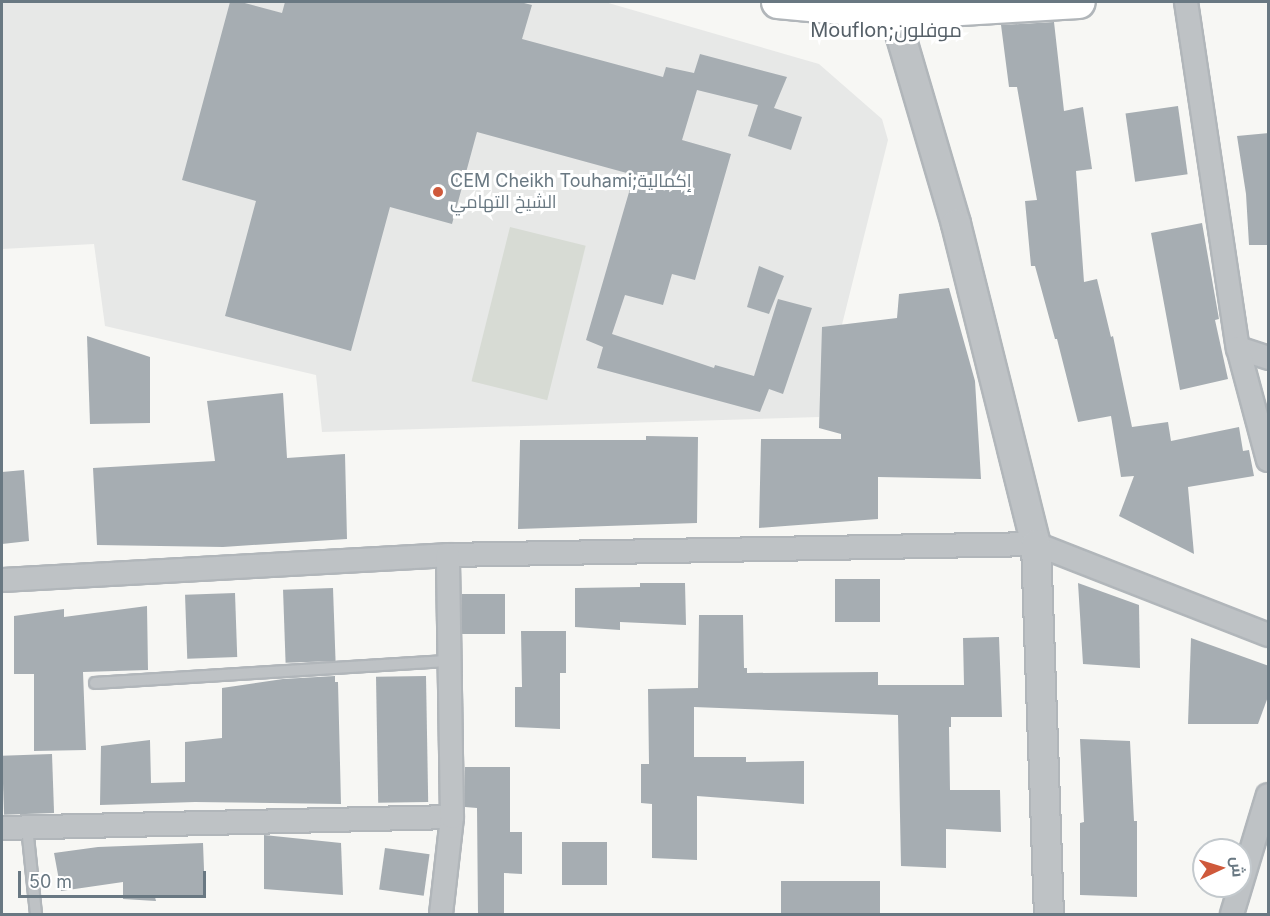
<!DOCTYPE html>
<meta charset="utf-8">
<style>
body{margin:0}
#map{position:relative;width:1270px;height:916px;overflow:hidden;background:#f7f7f4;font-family:Inter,Cairo,sans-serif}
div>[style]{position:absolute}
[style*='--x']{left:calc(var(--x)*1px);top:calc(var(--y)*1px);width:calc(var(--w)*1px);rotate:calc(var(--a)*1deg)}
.built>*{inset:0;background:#e7e8e7}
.green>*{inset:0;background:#d7dbd4;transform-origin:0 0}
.building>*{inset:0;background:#a6adb2;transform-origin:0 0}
.roads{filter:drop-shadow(2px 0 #b1b6ba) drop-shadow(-2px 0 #b1b6ba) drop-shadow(0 2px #b1b6ba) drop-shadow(0 -2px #b1b6ba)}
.service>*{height:10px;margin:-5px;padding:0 5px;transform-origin:5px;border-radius:5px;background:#bec2c5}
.minor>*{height:22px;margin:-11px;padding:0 11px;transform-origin:11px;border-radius:11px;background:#bec2c5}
.tertiary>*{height:28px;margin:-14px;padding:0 14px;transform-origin:14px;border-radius:14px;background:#bec2c5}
.secondary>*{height:32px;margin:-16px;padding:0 16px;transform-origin:16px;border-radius:16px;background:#fff}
.dots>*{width:16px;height:16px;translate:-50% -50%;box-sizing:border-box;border:3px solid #fff;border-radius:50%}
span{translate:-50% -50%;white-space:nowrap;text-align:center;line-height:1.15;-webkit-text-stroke:6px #fff;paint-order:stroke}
.poi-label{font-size:18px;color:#697882}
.left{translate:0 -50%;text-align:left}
.neighbourhood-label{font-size:20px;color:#566068}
.frame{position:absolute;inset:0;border:3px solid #697882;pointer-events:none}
.north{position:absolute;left:1192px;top:838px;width:60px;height:60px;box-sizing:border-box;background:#fff;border:2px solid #c3c9cd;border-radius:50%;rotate:86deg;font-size:16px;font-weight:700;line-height:24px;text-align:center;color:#697882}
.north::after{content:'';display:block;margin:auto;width:21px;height:27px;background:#cf593b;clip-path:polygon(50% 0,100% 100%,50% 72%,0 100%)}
.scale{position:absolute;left:18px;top:871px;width:188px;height:27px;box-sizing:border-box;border:3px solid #697882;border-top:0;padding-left:8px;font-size:18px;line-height:21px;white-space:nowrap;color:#697882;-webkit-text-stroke:4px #fff;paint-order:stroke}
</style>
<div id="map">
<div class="built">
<i style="clip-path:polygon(2px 2px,605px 2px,819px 64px,882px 119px,888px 140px,819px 417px,322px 432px,316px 375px,105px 326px,94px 244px,2px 249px)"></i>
</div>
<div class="green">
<i style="left:510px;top:227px;width:78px;height:159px;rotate:14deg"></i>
</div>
<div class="building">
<i style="clip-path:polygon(230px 2px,241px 2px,282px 13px,285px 2px,520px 2px,532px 5px,522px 39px,663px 77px,666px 67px,694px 73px,700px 54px,787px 77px,774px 108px,802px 117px,791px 150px,748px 136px,758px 105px,697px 90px,682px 140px,731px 154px,695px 280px,672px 274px,663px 305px,625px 295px,612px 334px,714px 368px,715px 365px,754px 376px,778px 299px,812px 308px,783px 394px,769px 389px,760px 412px,597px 368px,603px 347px,586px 340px,634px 175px,477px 132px,452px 224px,390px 207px,351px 351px,225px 316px,256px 201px,182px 180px)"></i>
<i style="clip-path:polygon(1054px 22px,1064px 111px,1083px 107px,1092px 169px,1076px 171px,1084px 282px,1097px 279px,1111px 337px,1113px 336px,1132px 427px,1168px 422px,1171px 441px,1239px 427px,1243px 451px,1249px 450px,1254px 476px,1188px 487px,1194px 554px,1119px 516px,1134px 476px,1121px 477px,1111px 416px,1078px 422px,1057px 339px,1055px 339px,1035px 266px,1031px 266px,1025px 201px,1037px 200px,1017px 87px,1009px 87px,1001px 25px)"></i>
<i style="left:1178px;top:106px;width:69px;height:53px;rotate:82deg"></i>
<i style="clip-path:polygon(1269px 133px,1269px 245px,1249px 245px,1246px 194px,1237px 136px)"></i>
<i style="clip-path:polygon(1202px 223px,1219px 319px,1215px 320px,1228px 379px,1180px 390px,1151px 233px)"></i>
<i style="clip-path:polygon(759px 266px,784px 276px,769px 314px,747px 307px)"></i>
<i style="clip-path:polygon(949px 288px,975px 381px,981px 479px,878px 477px,878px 519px,759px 528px,761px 439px,841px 439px,841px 434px,819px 428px,822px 327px,897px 318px,899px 294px)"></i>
<i style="clip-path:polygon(87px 336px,150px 357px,150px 423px,90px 424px)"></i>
<i style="clip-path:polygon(283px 393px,287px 458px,345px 454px,347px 539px,223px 547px,97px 545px,93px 468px,215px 461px,207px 401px)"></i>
<i style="clip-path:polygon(646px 436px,698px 437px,697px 523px,518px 529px,520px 440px,646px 440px)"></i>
<i style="clip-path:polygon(24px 470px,29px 541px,2px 544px,2px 472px)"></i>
<i style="left:880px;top:579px;width:43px;height:45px;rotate:90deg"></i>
<i style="clip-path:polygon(640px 583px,685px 583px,686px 625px,620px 622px,620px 630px,575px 627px,575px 588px,640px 587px)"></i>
<i style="clip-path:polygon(1078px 583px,1139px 605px,1140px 668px,1083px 664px)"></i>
<i style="left:333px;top:588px;width:73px;height:50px;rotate:88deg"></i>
<i style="left:235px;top:593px;width:64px;height:50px;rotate:88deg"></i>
<i style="left:462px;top:594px;width:43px;height:40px"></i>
<i style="clip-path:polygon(147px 606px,148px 670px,83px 672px,86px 750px,34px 751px,34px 674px,14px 674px,14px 616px,64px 609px,64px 617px)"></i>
<i style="clip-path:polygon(699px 615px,743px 615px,744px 668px,747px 668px,747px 673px,878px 672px,878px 685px,964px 685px,963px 638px,999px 637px,1002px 717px,951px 717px,951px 727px,949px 727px,950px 790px,1000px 790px,1001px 832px,946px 829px,946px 868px,901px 866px,898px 715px,694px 707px,694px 757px,746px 757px,746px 762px,804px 761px,804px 804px,697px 796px,697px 860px,652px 858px,652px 804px,641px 803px,641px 764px,649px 764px,648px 689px,698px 688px)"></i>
<i style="clip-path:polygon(521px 631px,566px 631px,566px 673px,560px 673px,560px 729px,515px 727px,515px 687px,522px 687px)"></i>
<i style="clip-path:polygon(1191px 638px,1269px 666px,1269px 694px,1258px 724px,1188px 724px)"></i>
<i style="clip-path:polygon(335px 676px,335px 682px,338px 682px,341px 804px,195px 802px,100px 805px,101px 746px,150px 740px,151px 783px,185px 782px,185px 742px,222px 738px,222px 688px,283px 679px)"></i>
<i style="left:426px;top:676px;width:126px;height:50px;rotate:89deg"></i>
<i style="clip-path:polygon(1080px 739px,1130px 741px,1134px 821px,1137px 821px,1137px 897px,1080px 895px,1080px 823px,1084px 822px)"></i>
<i style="left:52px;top:754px;width:59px;height:50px;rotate:88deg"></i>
<i style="clip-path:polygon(465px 767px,510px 767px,510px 832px,522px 832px,522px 874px,504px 873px,504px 915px,478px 915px,477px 808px,465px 807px)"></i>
<i style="clip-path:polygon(264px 835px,341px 843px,343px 895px,264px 889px)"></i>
<i style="left:607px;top:842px;width:43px;height:45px;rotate:90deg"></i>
<i style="clip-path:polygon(203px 843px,205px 896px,155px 897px,156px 901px,123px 899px,123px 882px,61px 891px,54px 853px,98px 847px)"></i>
<i style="left:385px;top:848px;width:45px;height:42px;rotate:8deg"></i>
<i style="left:880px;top:881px;width:34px;height:99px;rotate:90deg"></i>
</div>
<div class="roads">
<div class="service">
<i style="--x:95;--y:683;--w:355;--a:-3.6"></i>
<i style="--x:27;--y:827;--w:87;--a:84.1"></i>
</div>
<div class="minor">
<i style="--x:1186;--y:2;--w:350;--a:81.5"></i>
<i style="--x:1238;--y:348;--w:32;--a:18"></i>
<i style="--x:1238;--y:348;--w:116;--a:75"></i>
<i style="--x:2;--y:580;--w:447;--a:-3.2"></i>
<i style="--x:448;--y:555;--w:588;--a:-1.07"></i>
<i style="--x:1036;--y:544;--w:249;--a:21.4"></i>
<i style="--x:2;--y:828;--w:450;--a:-1.4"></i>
<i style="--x:441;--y:914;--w:98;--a:-83.5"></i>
<i style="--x:452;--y:817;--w:262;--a:-90.9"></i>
<i style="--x:1232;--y:914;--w:124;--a:-73.2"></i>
</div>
<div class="tertiary">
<i style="--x:895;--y:2;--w:11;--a:95"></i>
<i style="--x:894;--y:13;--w:220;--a:73.6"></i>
<i style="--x:956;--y:224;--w:330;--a:76"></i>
<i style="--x:1036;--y:544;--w:370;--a:88"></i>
</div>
<div class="secondary">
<i style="--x:778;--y:2;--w:117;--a:5.4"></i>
<i style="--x:894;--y:13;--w:185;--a:-3.4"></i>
</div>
</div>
<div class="dots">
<i style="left:438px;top:192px;background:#cf593b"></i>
</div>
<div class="poi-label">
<span class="left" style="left:450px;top:192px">CEM Cheikh Touhami;إكمالية<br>الشيخ التهامي</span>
</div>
<div class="neighbourhood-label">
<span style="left:886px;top:30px">Mouflon;موفلون</span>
</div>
<div class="frame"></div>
<div class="north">ش</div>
<div class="scale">50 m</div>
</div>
